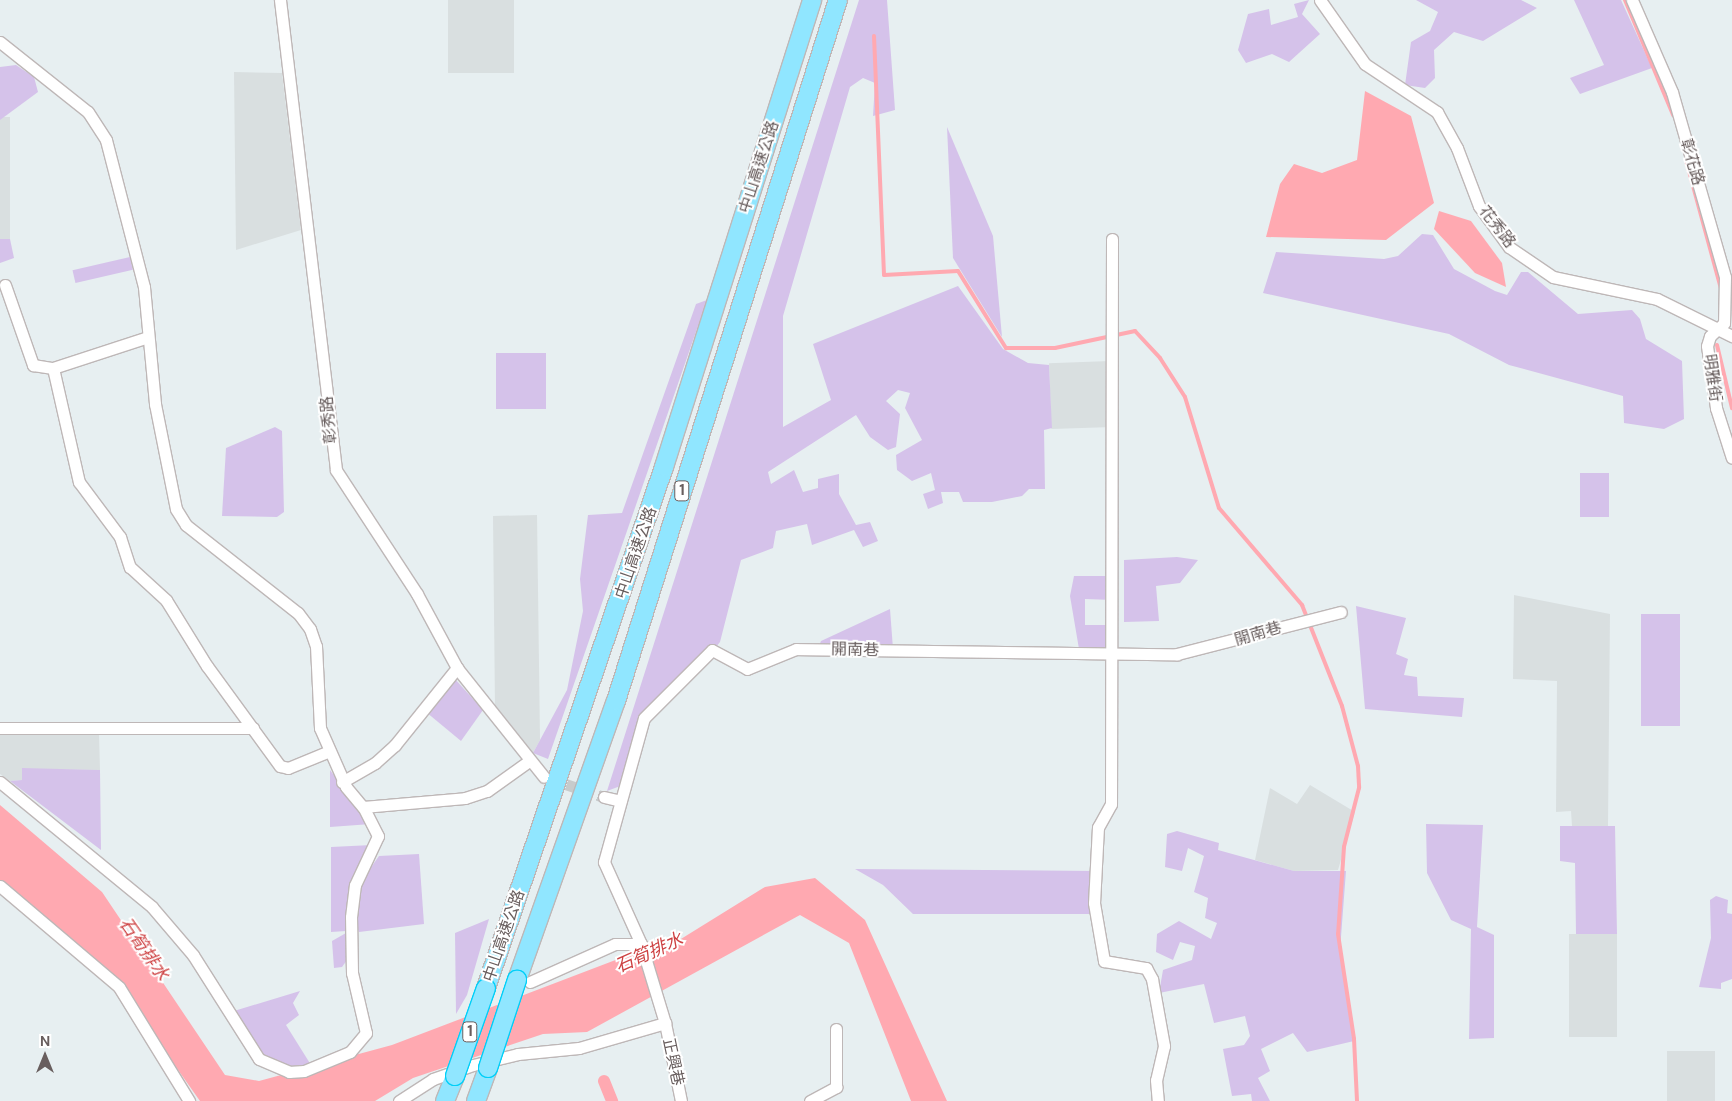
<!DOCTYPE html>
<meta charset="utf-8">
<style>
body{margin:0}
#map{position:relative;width:1732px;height:1101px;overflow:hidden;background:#e7eff1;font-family:"DM Sans","Noto Sans TC",sans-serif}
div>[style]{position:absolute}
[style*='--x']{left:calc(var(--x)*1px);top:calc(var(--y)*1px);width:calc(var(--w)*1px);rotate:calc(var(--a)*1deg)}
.industrial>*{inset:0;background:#d9dfe0;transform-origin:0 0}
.green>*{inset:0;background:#d5c2ea;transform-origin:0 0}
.water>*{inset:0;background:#ffa9b1}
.stream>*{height:4px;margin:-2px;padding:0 2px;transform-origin:2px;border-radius:2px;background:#ffa9b1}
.canal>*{height:12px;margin:-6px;padding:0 6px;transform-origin:6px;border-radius:6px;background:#ffa9b1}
.minor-tunnel>*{height:11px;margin-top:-5.5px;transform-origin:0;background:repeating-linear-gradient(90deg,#c7cbcc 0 11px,transparent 0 16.5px)}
.roads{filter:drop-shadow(1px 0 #beb7b7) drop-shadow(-1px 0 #beb7b7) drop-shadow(0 1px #beb7b7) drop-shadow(0 -1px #beb7b7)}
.minor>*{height:11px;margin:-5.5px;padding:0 5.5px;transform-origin:5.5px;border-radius:5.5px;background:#fff}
.highway>*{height:18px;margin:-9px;padding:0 9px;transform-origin:9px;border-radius:9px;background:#90e6ff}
.bridges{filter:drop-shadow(1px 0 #00cff8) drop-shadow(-1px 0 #00cff8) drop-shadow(0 1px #00cff8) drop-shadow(0 -1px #00cff8)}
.highway-bridge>*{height:18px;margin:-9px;padding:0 9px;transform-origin:9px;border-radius:9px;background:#90e6ff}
span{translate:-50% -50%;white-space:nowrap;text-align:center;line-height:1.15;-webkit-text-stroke:4px #fff;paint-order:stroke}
.shield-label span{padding:1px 4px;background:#fff;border:1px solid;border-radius:4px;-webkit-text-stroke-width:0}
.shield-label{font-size:15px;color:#685e5e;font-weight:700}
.street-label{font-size:16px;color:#685e5e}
.water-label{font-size:18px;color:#cd4142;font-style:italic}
.north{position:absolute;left:20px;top:1031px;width:50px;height:50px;-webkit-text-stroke:4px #fff;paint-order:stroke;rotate:0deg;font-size:14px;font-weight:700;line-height:20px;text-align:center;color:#685e5e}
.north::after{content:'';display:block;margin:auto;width:18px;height:22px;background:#685e5e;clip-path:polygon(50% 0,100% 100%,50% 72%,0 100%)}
</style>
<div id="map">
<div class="industrial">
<i style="left:448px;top:0;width:66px;height:73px"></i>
<i style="clip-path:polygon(234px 72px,282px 73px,301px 230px,236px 250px)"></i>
<i style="left:10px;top:117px;width:122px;height:12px;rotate:90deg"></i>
<i style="left:1110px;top:361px;width:66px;height:61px;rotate:88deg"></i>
<i style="clip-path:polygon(537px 515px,540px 740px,533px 753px,495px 707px,493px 516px)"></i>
<i style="clip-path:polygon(1514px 595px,1610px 614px,1608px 826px,1572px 826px,1571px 811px,1556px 812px,1557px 681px,1513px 679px)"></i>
<i style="clip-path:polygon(0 733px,99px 733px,100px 770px,22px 769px,22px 780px,10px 781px,0 774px)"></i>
<i style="clip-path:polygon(1310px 785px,1355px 812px,1338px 870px,1294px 871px,1255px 860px,1270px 788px,1297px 804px)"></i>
<i style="left:1569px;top:934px;width:48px;height:103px"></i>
<i style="left:1667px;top:1051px;width:48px;height:50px"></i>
</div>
<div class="green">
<i style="clip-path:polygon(859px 0,887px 0,895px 110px,873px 116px,875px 83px,863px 78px,850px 87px,783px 316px,783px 427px,831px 400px,813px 344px,958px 286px,1003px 349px,1028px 363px,1049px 365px,1052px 428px,1044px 430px,1045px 489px,1029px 489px,1022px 496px,992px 502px,963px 502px,959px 492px,941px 492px,943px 503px,928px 509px,923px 494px,935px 490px,931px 473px,912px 481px,897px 470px,896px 455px,922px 440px,905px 408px,910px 393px,898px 390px,886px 401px,900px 414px,896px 447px,888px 450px,870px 437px,856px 415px,768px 472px,771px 484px,794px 470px,803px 492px,818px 488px,818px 479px,839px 474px,839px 494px,856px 525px,870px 522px,878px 541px,863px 547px,854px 530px,812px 545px,807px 524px,776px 531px,773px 548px,741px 560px,720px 642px,695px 673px,643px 720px,623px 785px,607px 791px)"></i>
<i style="clip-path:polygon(1309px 0,1302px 14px,1320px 34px,1289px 62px,1272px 54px,1246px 63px,1238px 50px,1248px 14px,1269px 9px,1271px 25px,1298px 17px,1294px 4px)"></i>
<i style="clip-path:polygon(1416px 0,1521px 0,1537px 8px,1483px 41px,1454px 32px,1434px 50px,1435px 78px,1425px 88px,1405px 85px,1411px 42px,1430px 31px,1438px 12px)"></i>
<i style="clip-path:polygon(1574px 0,1621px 0,1652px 68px,1580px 94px,1570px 78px,1604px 65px)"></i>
<i style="clip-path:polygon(16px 65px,34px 77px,38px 92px,0 120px,0 67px)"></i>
<i style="clip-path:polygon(947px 127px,993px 236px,1002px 337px,953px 258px)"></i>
<i style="clip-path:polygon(1422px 234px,1433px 235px,1454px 269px,1495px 291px,1507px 295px,1521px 272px,1528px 272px,1578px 314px,1632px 310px,1640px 319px,1646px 339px,1682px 361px,1684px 419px,1664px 429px,1624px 423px,1623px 396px,1509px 365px,1449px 334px,1263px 293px,1276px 252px,1384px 259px,1398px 256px)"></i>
<i style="clip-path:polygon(0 239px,10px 239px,14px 258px,0 263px)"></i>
<i style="left:130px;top:257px;width:13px;height:59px;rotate:77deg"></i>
<i style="clip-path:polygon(707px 300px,548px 759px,533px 753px,567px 690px,583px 611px,580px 579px,588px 515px,622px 513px,696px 304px)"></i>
<i style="left:496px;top:353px;width:50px;height:56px"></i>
<i style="clip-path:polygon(275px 427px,282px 431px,284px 512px,277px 517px,222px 516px,226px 448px)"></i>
<i style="left:1580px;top:473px;width:29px;height:44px"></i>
<i style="clip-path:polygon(1177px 557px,1198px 560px,1180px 583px,1156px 586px,1159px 621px,1124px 622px,1124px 560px)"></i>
<i style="clip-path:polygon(1074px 576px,1114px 576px,1113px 600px,1085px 599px,1085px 625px,1105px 625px,1106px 609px,1108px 648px,1079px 649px,1070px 596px)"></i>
<i style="clip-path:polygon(1356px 606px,1406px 618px,1396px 654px,1408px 659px,1404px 675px,1417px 677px,1418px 696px,1464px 698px,1462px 717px,1365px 709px)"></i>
<i style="clip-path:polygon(890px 609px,893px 649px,819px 646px,821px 641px)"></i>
<i style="left:1641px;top:614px;width:39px;height:112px"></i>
<i style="clip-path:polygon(454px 678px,483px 710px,461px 741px,426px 712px)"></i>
<i style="clip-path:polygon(22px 768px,100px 770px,101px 850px,10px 781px,22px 780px)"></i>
<i style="clip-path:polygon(330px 770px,371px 824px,330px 827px)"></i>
<i style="clip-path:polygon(1426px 824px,1483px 825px,1477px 927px,1494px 935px,1494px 1038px,1469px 1039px,1471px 929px,1451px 920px,1427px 873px)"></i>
<i style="clip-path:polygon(1560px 826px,1615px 826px,1617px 934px,1576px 934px,1575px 863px,1560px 861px)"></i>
<i style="clip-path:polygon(1177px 831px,1219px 843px,1218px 850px,1294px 871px,1346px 871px,1340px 950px,1354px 1041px,1307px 1052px,1293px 1033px,1261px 1049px,1270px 1071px,1258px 1078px,1270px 1101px,1252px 1101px,1251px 1094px,1232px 1096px,1223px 1049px,1244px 1045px,1250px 1036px,1245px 1016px,1214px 1023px,1204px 984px,1159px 993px,1163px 970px,1192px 960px,1195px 946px,1180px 942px,1173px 960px,1156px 952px,1157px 934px,1179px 921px,1211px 939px,1217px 923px,1205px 918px,1208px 898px,1194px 892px,1204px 856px,1188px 848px,1182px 871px,1165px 867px,1167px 834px)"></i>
<i style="clip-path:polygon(372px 845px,350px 883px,346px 931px,331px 932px,331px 847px)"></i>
<i style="clip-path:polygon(419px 854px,424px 924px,359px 932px,355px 922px,360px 883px,379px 856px)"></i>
<i style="clip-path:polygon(855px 869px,1095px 871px,1093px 914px,913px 914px,883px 885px)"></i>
<i style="clip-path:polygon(1716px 896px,1728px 900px,1727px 913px,1732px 914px,1732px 979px,1721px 983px,1721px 989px,1699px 987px,1711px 938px,1710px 900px)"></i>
<i style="clip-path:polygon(489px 919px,467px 995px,456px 1014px,455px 933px)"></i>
<i style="clip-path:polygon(346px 933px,350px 956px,342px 967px,334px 968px,332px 941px)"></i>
<i style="clip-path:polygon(300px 991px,293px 1003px,299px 1015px,286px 1025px,311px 1065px,286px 1067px,263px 1057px,234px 1011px)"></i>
</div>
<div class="water">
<i style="clip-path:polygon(1365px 91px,1411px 116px,1434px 203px,1386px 240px,1266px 237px,1280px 184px,1294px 164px,1322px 173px,1357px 160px)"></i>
<i style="clip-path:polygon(1439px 211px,1471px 221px,1502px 263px,1506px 287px,1475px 273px,1434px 229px)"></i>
<i style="clip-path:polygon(0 805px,102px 892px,225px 1075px,259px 1081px,392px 1045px,626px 956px,668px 947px,765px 887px,815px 878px,865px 920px,947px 1101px,911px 1101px,849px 943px,800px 915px,587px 1032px,543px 1034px,413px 1078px,375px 1101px,200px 1101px,113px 978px,0 884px)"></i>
</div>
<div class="stream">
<i style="--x:1625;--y:0;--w:125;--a:67.3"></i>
<i style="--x:874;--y:36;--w:239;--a:87.6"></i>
<i style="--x:884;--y:275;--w:74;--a:-3.1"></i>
<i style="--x:958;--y:271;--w:91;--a:58.1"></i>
<i style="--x:1006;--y:348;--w:49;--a:0"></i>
<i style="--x:1055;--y:348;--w:82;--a:-12"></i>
<i style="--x:1135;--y:331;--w:37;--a:47"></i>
<i style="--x:1160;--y:358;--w:46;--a:57.3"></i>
<i style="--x:1185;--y:397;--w:116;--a:73"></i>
<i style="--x:1219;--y:508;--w:128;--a:49.4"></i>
<i style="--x:1302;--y:605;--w:109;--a:68.4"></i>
<i style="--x:1342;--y:706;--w:62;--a:75.1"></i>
<i style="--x:1358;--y:766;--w:22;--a:87"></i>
<i style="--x:1359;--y:788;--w:61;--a:104.3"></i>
<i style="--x:1344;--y:847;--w:87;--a:93.9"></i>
<i style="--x:1338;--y:934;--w:106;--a:81.3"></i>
<i style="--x:1354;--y:1039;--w:62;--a:87.2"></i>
<i style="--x:1686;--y:160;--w:134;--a:74.8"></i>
<i style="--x:1717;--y:345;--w:65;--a:76.6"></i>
</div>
<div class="canal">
<i style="--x:604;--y:1081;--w:22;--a:68"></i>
</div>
<div class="minor-tunnel">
<i style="--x:551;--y:779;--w:56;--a:18.8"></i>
</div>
<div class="roads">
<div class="minor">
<i style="--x:280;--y:0;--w:473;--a:83.2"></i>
<i style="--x:336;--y:470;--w:148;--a:56.8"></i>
<i style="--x:417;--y:594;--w:84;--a:61.6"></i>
<i style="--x:457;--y:668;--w:139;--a:51.4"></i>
<i style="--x:1320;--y:0;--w:78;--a:54.9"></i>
<i style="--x:1365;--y:64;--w:87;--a:33.7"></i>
<i style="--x:1437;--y:112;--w:41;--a:60.9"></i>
<i style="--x:1457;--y:148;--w:62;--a:69.2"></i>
<i style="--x:1479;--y:206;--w:51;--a:53.8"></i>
<i style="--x:1509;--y:247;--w:53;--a:34.3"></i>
<i style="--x:1553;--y:277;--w:106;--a:11.9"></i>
<i style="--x:1657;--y:299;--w:84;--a:26.3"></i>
<i style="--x:1632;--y:0;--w:100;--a:66.5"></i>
<i style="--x:1672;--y:92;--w:192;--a:74"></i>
<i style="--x:1725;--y:277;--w:46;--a:91.2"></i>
<i style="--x:1724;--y:323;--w:19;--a:137"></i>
<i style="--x:1710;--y:336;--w:10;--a:107"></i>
<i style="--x:1707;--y:346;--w:63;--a:81.7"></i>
<i style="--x:1716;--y:408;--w:52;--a:72.3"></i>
<i style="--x:0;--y:42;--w:112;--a:38.5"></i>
<i style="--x:88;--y:112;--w:33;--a:57"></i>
<i style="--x:106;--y:140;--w:152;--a:75.5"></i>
<i style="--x:144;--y:287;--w:118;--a:84.6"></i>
<i style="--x:155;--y:404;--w:107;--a:78.7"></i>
<i style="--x:176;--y:509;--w:19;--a:58"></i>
<i style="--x:186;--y:525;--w:142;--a:38.2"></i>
<i style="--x:298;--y:613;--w:20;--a:53"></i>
<i style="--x:310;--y:629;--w:18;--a:71"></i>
<i style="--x:316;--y:646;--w:82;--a:87.2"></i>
<i style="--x:320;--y:728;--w:64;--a:66.2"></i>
<i style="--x:346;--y:787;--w:26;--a:50"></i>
<i style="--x:363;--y:807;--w:102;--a:-5"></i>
<i style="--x:465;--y:798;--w:23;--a:-18"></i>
<i style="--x:487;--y:791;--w:52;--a:-35.5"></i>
<i style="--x:1112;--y:239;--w:565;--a:90.1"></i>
<i style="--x:1111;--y:804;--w:26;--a:119"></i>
<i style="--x:1098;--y:827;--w:76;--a:93"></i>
<i style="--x:1094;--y:903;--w:59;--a:80.2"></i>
<i style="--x:1104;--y:961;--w:43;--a:9.5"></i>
<i style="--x:1146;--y:968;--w:13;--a:61"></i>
<i style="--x:1152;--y:979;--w:68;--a:79.8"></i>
<i style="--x:1164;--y:1046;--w:35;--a:103"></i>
<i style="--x:1156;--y:1080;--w:21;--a:85"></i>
<i style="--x:5;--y:285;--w:85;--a:70.7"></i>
<i style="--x:33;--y:365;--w:20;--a:9"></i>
<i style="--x:53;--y:368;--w:117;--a:77.2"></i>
<i style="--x:79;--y:482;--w:69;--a:53.3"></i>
<i style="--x:120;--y:537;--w:32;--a:72"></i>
<i style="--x:130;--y:567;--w:49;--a:42.5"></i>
<i style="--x:166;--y:600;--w:78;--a:58.2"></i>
<i style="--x:207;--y:666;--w:124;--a:53.9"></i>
<i style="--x:280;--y:766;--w:8;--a:14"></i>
<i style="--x:288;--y:768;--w:42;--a:-22.3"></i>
<i style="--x:53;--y:368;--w:100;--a:-18.1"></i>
<i style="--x:0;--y:728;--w:253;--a:0"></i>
<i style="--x:0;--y:782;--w:197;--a:39.4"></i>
<i style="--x:152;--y:907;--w:63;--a:49.5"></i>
<i style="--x:193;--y:955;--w:123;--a:57.6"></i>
<i style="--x:259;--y:1059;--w:33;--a:23"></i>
<i style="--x:289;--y:1072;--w:15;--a:-4"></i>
<i style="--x:304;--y:1071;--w:50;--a:-22.4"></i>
<i style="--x:350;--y:1052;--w:25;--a:-50"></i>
<i style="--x:366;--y:1033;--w:62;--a:-103.1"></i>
<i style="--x:352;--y:973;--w:56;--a:-91"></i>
<i style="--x:351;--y:917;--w:32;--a:-83"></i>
<i style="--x:355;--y:885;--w:54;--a:-64.9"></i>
<i style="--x:378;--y:836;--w:33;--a:-117"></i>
<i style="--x:342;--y:782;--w:38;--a:-30"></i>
<i style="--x:375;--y:763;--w:27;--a:-42"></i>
<i style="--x:395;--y:745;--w:99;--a:-51.2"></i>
<i style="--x:604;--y:797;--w:17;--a:13"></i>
<i style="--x:0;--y:886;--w:156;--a:40.3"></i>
<i style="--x:119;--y:987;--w:134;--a:58.4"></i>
<i style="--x:530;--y:982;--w:93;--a:-24.1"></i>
<i style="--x:615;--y:944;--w:26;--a:0"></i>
<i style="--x:399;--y:1101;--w:40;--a:-32.9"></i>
<i style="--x:433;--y:1079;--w:42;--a:-19.3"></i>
<i style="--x:473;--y:1065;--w:46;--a:-13.7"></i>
<i style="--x:518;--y:1054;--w:61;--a:-5.6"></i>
<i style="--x:579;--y:1048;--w:90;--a:-16.2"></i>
<i style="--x:681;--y:1101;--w:80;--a:-101.6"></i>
<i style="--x:665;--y:1023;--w:83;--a:-106.9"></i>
<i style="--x:641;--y:944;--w:90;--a:-114.3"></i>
<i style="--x:604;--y:862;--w:149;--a:-74.5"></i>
<i style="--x:644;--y:718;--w:96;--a:-45"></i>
<i style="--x:712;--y:650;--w:40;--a:28"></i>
<i style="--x:747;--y:669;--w:53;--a:-22.2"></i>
<i style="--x:796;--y:649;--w:381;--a:0.8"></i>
<i style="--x:1177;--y:654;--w:169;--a:-14.4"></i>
<i style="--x:810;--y:1101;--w:30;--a:-28"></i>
<i style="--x:836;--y:1087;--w:58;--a:-90"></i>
</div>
<div class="highway">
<i style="--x:517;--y:980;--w:296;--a:-70.5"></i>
<i style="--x:616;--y:701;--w:735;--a:-72.43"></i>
<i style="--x:486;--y:988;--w:551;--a:-71.14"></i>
<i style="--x:664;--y:467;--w:490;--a:-72.4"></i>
<i style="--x:445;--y:1101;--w:27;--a:-68"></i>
<i style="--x:476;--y:1101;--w:35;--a:-70"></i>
</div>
</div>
<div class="bridges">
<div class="highway-bridge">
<i style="--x:488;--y:1068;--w:93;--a:-71.8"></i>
<i style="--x:455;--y:1076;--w:93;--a:-70.6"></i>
</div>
</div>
<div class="shield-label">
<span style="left:682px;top:491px">1</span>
<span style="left:470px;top:1032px">1</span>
</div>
<div class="street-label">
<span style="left:1692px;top:162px;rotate:74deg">彰花路</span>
<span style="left:759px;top:167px;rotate:-72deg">中山高速公路</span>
<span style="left:1497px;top:227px;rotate:52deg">花秀路</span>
<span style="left:1712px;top:378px;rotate:82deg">明雅街</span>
<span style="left:329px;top:420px;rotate:-95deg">彰秀路</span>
<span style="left:636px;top:553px;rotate:-71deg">中山高速公路</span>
<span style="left:1258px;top:634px;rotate:-17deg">開南巷</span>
<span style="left:855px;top:650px;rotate:1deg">開南巷</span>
<span style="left:504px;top:936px;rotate:-71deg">中山高速公路</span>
<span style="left:673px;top:1062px;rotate:78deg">正興巷</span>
</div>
<div class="water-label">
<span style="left:144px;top:949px;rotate:55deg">石筍排水</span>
<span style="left:649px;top:953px;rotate:-24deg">石筍排水</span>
</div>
<div class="north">N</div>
</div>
